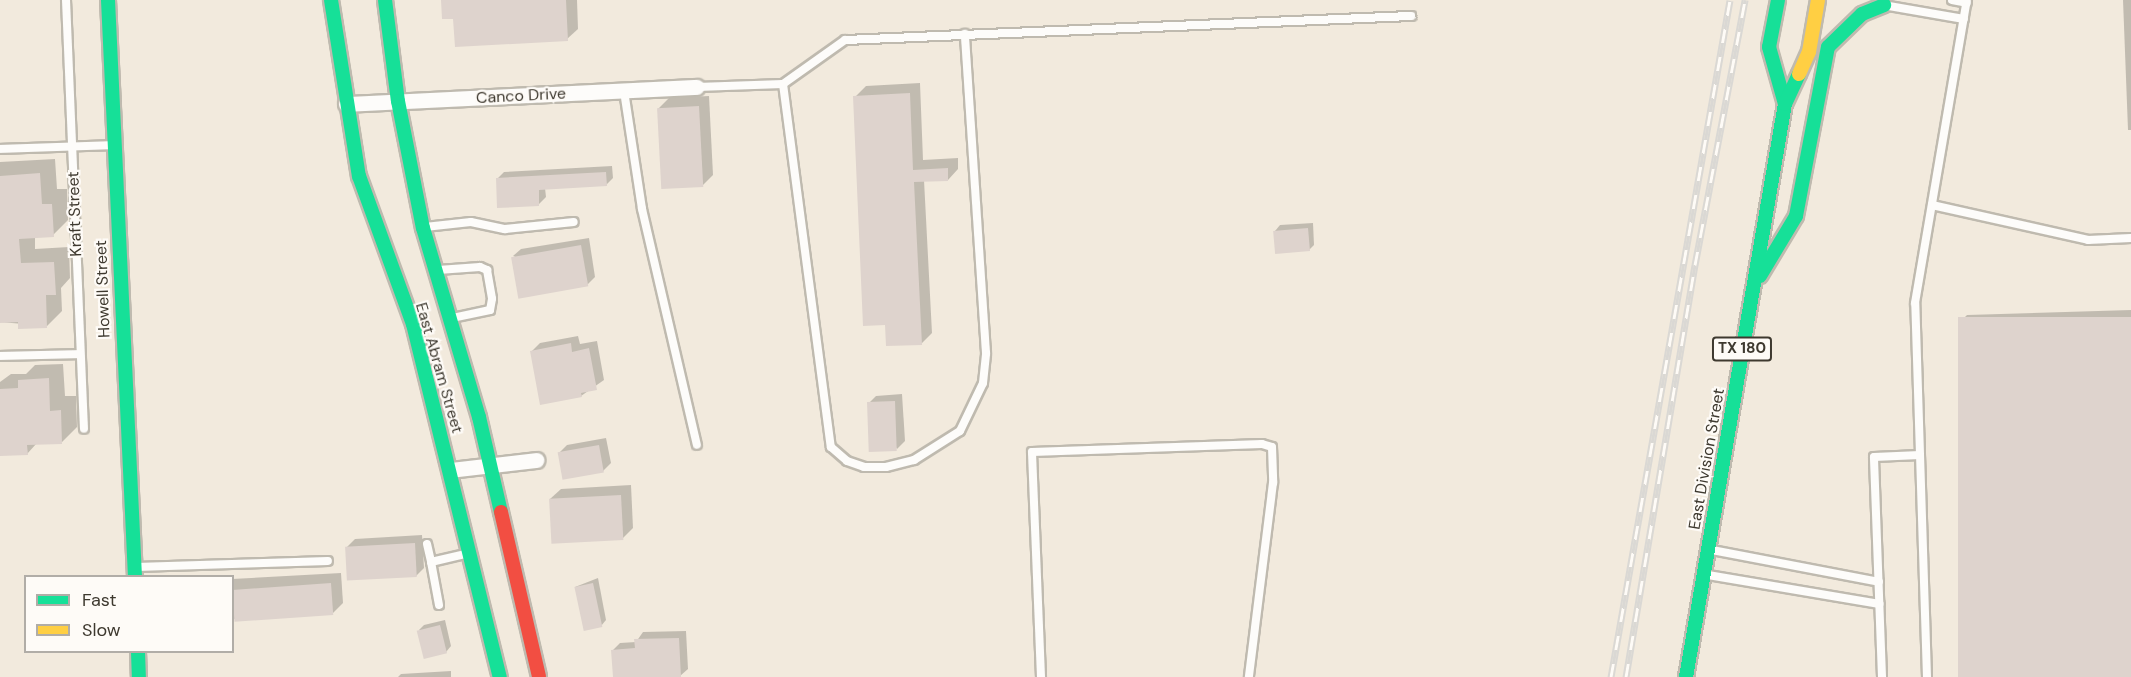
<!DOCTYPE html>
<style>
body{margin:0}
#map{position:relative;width:2131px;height:677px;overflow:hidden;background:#f2eadd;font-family:"DM Sans",sans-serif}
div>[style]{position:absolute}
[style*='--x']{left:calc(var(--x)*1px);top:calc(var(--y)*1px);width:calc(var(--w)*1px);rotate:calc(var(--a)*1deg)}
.shadow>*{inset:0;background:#0003}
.building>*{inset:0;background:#ded3cd;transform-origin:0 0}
.roads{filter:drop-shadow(2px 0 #bfbaaf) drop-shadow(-2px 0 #bfbaaf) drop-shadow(0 2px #bfbaaf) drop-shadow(0 -2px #bfbaaf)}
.lane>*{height:8px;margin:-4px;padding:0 4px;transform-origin:4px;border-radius:4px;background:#fdfcfa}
.street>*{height:15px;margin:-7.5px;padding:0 7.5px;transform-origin:7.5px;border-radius:7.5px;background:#fdfcfa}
.fast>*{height:14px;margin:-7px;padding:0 7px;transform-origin:7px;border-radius:7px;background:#16e098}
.slow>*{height:14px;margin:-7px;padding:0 7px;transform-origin:7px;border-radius:7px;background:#ffcf43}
.jam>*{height:14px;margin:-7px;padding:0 7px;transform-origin:7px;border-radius:7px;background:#f24e42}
.rail>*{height:7px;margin-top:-3.5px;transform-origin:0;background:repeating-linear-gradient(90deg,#fefbf7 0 14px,#dad8d4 0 28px);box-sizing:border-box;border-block:2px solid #dad8d4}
span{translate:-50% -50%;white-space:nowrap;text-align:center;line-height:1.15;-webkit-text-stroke:4.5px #fefbf7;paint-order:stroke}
.shield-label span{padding:2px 4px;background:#fefbf7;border:2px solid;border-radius:4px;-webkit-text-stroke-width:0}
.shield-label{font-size:15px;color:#3e392f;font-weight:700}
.street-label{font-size:16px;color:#3e392f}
.legend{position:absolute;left:24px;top:575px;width:210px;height:78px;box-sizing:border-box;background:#fefbf7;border:2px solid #b1ada7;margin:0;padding:8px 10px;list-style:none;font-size:18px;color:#3e392f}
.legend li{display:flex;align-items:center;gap:12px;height:30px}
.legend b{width:30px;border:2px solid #b1ada7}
</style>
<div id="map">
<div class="shadow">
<i style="clip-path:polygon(443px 0,577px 0,578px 29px,567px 39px,455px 17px)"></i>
<i style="clip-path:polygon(2123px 0,2131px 0,2131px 130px,2128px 130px)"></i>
<i style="clip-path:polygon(920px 83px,923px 160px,958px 158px,958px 169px,948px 180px,924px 180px,932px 333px,921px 344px,855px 97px,866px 86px)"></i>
<i style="clip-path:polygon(709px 96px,713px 175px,702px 186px,658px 109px,669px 98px)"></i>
<i style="clip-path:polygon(55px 159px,57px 189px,67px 189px,68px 220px,53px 235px,35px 236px,35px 249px,69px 247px,70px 278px,61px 288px,62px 311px,47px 326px,0 322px,0 162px)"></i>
<i style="clip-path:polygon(612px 166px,613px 178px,606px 185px,545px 188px,546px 197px,539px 204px,497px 179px,504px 172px)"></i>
<i style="clip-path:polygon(1313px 223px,1314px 245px,1309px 250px,1275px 231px,1280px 225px)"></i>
<i style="clip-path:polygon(589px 238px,595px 277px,587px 285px,513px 256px,521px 249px)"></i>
<i style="clip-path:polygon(2131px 310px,2131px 677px,1972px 677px,1959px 323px,1967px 315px)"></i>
<i style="clip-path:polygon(578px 336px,580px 344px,597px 341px,604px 380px,581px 396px,532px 351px,540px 343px)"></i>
<i style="clip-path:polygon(63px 364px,65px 396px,76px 396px,77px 427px,62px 442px,37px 443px,27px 454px,0 454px,0 382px,11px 374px,26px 374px,35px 365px)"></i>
<i style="clip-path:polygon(902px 394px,905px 441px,897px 449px,868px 404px,876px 396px)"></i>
<i style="clip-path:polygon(606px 438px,611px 463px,603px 471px,559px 453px,567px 445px)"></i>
<i style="clip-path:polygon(631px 485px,633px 528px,622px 539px,550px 499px,561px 489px)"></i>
<i style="clip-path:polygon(422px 535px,424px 568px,416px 576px,347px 547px,355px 539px)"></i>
<i style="clip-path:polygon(341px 573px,343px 603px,332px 614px,232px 619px,232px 579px)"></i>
<i style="clip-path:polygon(598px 578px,606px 620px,601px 626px,575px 587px)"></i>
<i style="clip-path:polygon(445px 620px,451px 646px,446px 652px,419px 630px,424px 625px)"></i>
<i style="clip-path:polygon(686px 631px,688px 669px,680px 676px,614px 677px,613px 650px,620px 643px,636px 642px,643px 632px)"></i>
<i style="clip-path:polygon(451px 671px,451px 677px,398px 677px,401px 674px)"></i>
</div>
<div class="building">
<i style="clip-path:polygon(441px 0,566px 0,568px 41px,455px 47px,453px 19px,442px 19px)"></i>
<i style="clip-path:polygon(910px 93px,913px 170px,948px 168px,948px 181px,914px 182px,922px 345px,886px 346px,885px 325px,863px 326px,853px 96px)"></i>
<i style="left:699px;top:106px;width:81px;height:42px;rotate:87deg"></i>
<i style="clip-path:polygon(606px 172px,607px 186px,539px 190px,539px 206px,497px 208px,496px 178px)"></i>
<i style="clip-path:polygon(40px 173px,42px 204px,52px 204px,54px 237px,19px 239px,21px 263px,54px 262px,56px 295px,46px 295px,47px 328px,18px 329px,18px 322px,0 323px,0 176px)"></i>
<i style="left:1308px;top:228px;width:23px;height:35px;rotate:85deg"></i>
<i style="left:581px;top:245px;width:42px;height:71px;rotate:80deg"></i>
<i style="left:2131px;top:317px;width:360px;height:173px;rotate:90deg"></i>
<i style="clip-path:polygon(571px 343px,572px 352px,589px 348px,597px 390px,581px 393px,582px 397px,540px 405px,530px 351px)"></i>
<i style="clip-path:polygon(49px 378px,50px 411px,61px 410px,62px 444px,27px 445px,28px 455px,0 456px,0 389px,18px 388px,18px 380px)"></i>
<i style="left:895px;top:401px;width:50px;height:28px;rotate:88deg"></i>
<i style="left:599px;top:445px;width:28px;height:42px;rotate:80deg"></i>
<i style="left:621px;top:495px;width:45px;height:72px;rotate:87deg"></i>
<i style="left:415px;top:543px;width:34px;height:70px;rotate:87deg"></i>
<i style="left:331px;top:583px;width:32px;height:99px;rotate:86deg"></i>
<i style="left:593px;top:583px;width:45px;height:19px;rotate:78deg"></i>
<i style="left:440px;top:625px;width:29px;height:24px;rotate:76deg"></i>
<i style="clip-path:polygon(679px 638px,681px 677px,613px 677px,611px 650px,635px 648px,634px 639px)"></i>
</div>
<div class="roads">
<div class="lane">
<i style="--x:66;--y:0;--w:429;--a:87.6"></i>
<i style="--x:1952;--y:0;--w:15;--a:11"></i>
<i style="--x:1889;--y:6;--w:76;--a:9.8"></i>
<i style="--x:783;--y:84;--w:366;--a:82.5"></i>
<i style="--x:831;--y:447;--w:21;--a:41"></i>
<i style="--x:847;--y:461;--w:18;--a:19"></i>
<i style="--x:864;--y:467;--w:22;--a:0"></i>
<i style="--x:886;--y:467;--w:29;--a:-14"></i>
<i style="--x:914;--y:460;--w:54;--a:-32.2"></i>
<i style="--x:960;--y:431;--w:53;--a:-64.4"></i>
<i style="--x:983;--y:383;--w:30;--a:-84"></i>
<i style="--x:986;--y:353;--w:320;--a:-93.8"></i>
<i style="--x:697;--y:87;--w:86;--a:-2"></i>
<i style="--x:783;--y:84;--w:76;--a:-35.4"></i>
<i style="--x:845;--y:40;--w:567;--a:-2.43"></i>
<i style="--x:624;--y:91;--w:119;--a:81.3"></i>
<i style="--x:642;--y:209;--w:242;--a:76.9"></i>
<i style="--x:0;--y:149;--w:112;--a:-2"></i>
<i style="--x:1932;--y:205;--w:160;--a:12.6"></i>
<i style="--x:2088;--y:240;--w:43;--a:-2.7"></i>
<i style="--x:425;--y:227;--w:46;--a:-6.2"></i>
<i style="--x:471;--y:222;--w:35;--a:12"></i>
<i style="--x:505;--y:229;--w:69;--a:-5.8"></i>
<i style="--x:438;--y:270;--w:42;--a:-4.1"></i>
<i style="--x:480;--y:267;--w:8;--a:23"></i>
<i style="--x:487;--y:270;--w:29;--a:80"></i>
<i style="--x:492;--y:299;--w:11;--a:100"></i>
<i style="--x:490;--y:310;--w:38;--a:168"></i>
<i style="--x:0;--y:356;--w:80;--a:-1.4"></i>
<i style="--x:427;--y:544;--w:18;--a:77"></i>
<i style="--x:1712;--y:550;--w:170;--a:10.8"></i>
<i style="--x:136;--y:567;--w:192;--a:-1.8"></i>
<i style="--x:1708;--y:575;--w:174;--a:9.6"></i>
<i style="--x:439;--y:605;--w:44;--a:-100.5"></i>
<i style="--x:431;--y:562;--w:39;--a:-13"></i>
<i style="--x:1041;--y:677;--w:225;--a:-92.3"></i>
<i style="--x:1032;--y:452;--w:230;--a:-2"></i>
<i style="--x:1262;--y:444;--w:10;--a:17"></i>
<i style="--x:1272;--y:447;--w:36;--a:88"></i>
<i style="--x:1273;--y:483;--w:195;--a:97.1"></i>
<i style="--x:1882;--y:677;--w:220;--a:-92.1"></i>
<i style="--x:1874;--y:457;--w:46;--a:-2.5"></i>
<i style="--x:1927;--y:677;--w:374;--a:-91.8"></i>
<i style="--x:1915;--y:303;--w:307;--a:-80.3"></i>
</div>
<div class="street">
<i style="--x:346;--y:104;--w:351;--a:-2.8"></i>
<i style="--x:450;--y:470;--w:87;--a:-6.6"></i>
</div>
<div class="fast">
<i style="--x:108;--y:0;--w:577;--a:87.32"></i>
<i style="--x:331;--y:0;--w:178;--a:81"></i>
<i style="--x:359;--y:176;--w:158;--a:70"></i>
<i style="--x:413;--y:324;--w:364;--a:76.2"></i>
<i style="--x:385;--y:0;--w:102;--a:82.7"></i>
<i style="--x:398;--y:101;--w:129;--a:78.9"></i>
<i style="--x:423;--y:228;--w:197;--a:73.5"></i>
<i style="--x:479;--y:417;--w:98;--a:77"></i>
<i style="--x:1778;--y:0;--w:48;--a:100.8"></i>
<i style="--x:1769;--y:47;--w:59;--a:74.3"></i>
<i style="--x:1760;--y:276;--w:70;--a:-59"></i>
<i style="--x:1796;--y:216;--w:172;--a:-79.3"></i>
<i style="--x:1828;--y:47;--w:47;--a:-44.1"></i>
<i style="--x:1862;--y:14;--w:24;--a:-22"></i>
<i style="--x:138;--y:652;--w:25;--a:88"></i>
<i style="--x:1686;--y:677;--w:581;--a:-80.2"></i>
<i style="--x:1785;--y:104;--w:33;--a:-65"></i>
</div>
<div class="slow">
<i style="--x:1799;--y:74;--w:24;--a:-66"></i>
<i style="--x:1809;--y:52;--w:53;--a:-80.2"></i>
</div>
<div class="jam">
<i style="--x:501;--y:512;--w:169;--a:77"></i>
</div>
</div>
<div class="rail">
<i style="--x:1611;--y:677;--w:687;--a:-80.03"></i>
<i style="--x:1626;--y:677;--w:418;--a:-80.5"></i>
<i style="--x:1695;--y:265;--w:270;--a:-79.3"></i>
</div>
<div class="shield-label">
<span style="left:1742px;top:349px">TX 180</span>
</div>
<div class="street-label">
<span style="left:521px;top:96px;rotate:-3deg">Canco Drive</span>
<span style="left:75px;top:214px;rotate:-92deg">Kraft Street</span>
<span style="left:103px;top:289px;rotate:-92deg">Howell Street</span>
<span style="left:439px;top:368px;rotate:74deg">East Abram Street</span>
<span style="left:1707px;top:459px;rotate:-80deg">East Division Street</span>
</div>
<ul class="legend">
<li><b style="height:8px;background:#16e098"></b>Fast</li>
<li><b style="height:8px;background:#ffcf43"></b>Slow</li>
</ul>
</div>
